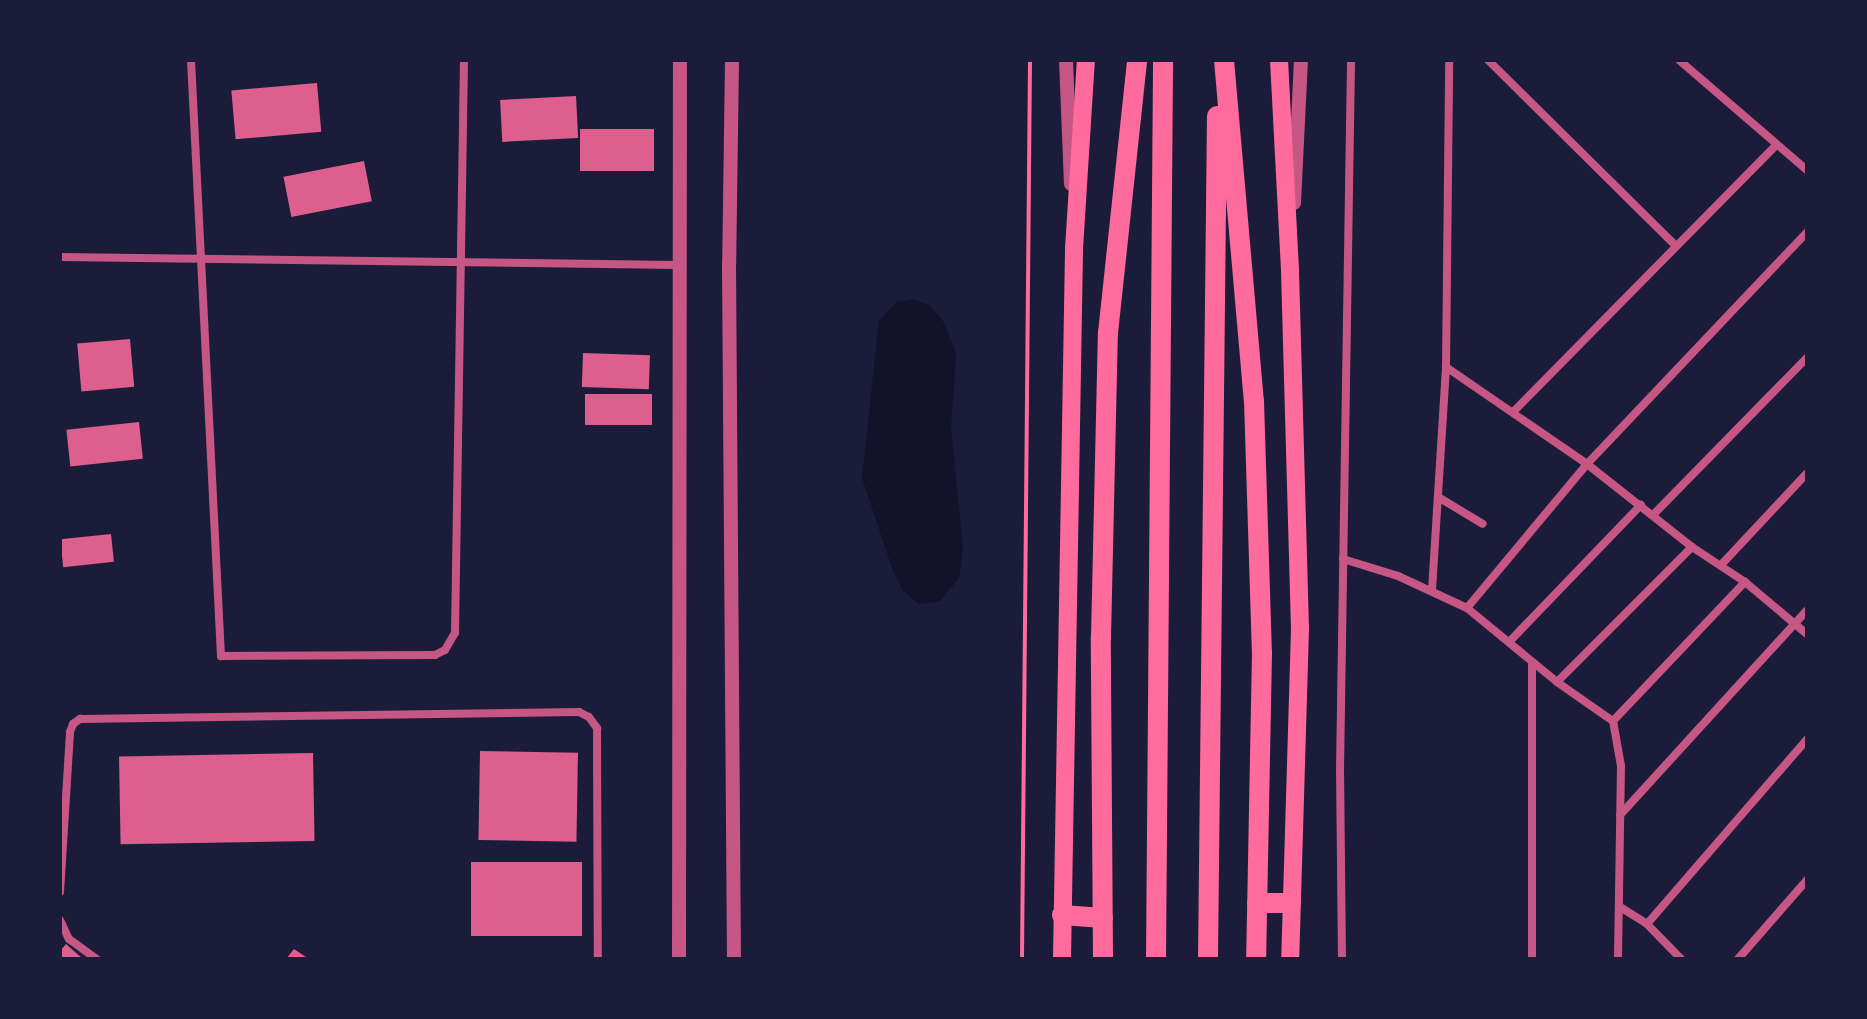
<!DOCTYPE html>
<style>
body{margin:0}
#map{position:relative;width:1867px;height:1019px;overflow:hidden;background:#1b1b3a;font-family:"Fira Sans",sans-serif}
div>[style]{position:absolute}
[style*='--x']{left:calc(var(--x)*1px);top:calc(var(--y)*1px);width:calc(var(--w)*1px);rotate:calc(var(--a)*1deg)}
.water>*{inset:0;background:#12122b}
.building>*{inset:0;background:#dd5f8e;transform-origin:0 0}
.path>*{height:4px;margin:-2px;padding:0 2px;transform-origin:2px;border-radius:2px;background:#ff6b9d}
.minor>*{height:8px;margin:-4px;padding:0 4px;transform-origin:4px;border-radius:4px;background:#c65784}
.tertiary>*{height:14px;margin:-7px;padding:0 7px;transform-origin:7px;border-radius:7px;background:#c65784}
.trunk>*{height:18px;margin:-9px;padding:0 9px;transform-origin:9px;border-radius:9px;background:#ff6b9d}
.motorway>*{height:20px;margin:-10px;padding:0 10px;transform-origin:10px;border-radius:10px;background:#ff6b9d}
span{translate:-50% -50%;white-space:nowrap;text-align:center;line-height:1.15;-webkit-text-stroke:6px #1b1b3a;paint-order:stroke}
.frame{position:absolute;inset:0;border:62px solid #1b1b3a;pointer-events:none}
</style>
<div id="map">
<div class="water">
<i style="clip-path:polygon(914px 299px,930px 306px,943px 321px,956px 353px,951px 428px,963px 549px,959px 578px,940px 601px,919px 604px,903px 591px,892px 568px,862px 478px,879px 321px,896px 302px)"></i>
</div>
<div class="building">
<i style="left:317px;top:83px;width:49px;height:86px;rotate:85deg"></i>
<i style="left:576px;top:96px;width:42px;height:76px;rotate:87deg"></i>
<i style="left:654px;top:129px;width:42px;height:74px;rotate:90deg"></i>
<i style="left:364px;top:161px;width:41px;height:82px;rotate:79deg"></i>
<i style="left:130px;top:339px;width:48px;height:53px;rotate:85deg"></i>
<i style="left:583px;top:353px;width:67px;height:34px;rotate:2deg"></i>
<i style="left:585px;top:394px;width:67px;height:31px"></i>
<i style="left:139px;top:422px;width:37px;height:73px;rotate:84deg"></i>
<i style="left:111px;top:534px;width:28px;height:51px;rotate:84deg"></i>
<i style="left:480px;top:751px;width:98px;height:89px;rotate:1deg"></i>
<i style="left:313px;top:753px;width:88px;height:194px;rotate:89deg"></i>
<i style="left:471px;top:862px;width:111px;height:74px"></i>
<i style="clip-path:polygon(66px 944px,83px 959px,60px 959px,60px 951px)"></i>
<i style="clip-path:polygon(294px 949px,309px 959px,286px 959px)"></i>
</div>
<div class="path">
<i style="--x:1022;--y:959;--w:899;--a:-89.49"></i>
</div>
<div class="minor">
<i style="--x:191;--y:60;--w:597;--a:87.12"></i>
<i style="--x:221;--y:656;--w:214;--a:-0.3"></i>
<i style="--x:435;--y:655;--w:11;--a:-27"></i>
<i style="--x:445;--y:650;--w:20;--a:-60"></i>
<i style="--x:455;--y:633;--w:573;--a:-89.1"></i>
<i style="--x:1488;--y:60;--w:264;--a:44.7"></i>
<i style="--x:1679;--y:60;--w:169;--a:40.7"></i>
<i style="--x:60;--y:257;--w:617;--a:0.74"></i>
<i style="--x:1446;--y:367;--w:171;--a:34.5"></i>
<i style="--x:1587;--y:464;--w:134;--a:38.3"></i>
<i style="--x:1692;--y:547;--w:64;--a:33.4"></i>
<i style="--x:1745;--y:582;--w:81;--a:40"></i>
<i style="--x:1514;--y:411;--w:373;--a:-45.4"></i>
<i style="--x:1438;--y:497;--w:52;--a:31"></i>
<i style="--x:1653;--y:515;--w:220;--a:-45.6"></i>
<i style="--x:1343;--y:559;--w:58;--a:17.2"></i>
<i style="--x:1398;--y:576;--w:76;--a:24.9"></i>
<i style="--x:1467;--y:608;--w:117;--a:39.4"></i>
<i style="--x:1557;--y:682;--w:68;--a:34.9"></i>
<i style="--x:1613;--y:721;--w:46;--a:79.9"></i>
<i style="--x:1621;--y:766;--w:193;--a:90.9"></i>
<i style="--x:1721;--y:565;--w:126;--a:-46.9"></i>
<i style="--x:1432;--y:590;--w:223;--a:-86.4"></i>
<i style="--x:1446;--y:367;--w:307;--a:-89.4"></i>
<i style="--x:1467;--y:608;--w:187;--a:-50.2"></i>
<i style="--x:1587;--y:464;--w:320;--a:-46.5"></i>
<i style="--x:1510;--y:641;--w:189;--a:-46.1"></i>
<i style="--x:1532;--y:662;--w:297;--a:90"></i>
<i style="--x:1557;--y:682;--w:191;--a:-45"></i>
<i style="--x:1613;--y:721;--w:192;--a:-46.5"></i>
<i style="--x:1620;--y:815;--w:277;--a:-47.6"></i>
<i style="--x:60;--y:892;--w:160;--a:-86.4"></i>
<i style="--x:70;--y:732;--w:9;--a:-69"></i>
<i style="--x:73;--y:724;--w:9;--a:-36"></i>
<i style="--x:80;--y:719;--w:499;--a:-0.8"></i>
<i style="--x:579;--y:712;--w:11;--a:27"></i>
<i style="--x:589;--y:717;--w:14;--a:54"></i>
<i style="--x:597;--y:728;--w:231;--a:89.8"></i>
<i style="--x:1620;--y:907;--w:32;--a:32"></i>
<i style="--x:1647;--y:924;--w:49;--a:45.8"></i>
<i style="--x:60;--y:920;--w:21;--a:65"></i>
<i style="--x:69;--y:939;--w:34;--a:36"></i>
<i style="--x:1647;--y:924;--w:245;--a:-49.1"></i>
<i style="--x:1342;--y:959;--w:189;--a:-90.6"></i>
<i style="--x:1340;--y:770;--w:710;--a:-89.11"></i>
<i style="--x:1738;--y:959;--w:105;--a:-48.9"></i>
</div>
<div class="tertiary">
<i style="--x:732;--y:60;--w:205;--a:90.8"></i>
<i style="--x:729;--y:265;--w:694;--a:89.59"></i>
<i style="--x:1066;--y:60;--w:124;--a:87.7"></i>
<i style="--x:1294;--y:203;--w:143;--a:-87.2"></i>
<i style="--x:679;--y:959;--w:899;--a:-89.94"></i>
</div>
<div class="trunk">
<i style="--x:1279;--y:60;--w:211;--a:87"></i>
<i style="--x:1290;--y:271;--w:358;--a:88.4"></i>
<i style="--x:1300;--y:629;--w:330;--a:91.7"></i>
<i style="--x:1062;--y:959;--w:710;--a:-89.03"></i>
<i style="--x:1074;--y:249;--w:189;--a:-86.4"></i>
</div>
<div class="motorway">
<i style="--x:1224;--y:60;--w:342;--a:85"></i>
<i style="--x:1254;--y:401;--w:252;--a:88.2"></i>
<i style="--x:1262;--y:653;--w:306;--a:91.1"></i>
<i style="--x:1257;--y:903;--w:34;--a:0"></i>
<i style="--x:1062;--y:915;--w:41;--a:4.2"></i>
<i style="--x:1103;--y:959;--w:322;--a:-90.4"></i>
<i style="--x:1101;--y:637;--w:304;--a:-88.7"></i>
<i style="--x:1108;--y:333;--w:275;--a:-83.9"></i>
<i style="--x:1156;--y:959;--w:899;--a:-89.55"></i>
<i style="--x:1208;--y:959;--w:843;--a:-89.39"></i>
</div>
<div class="frame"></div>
</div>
